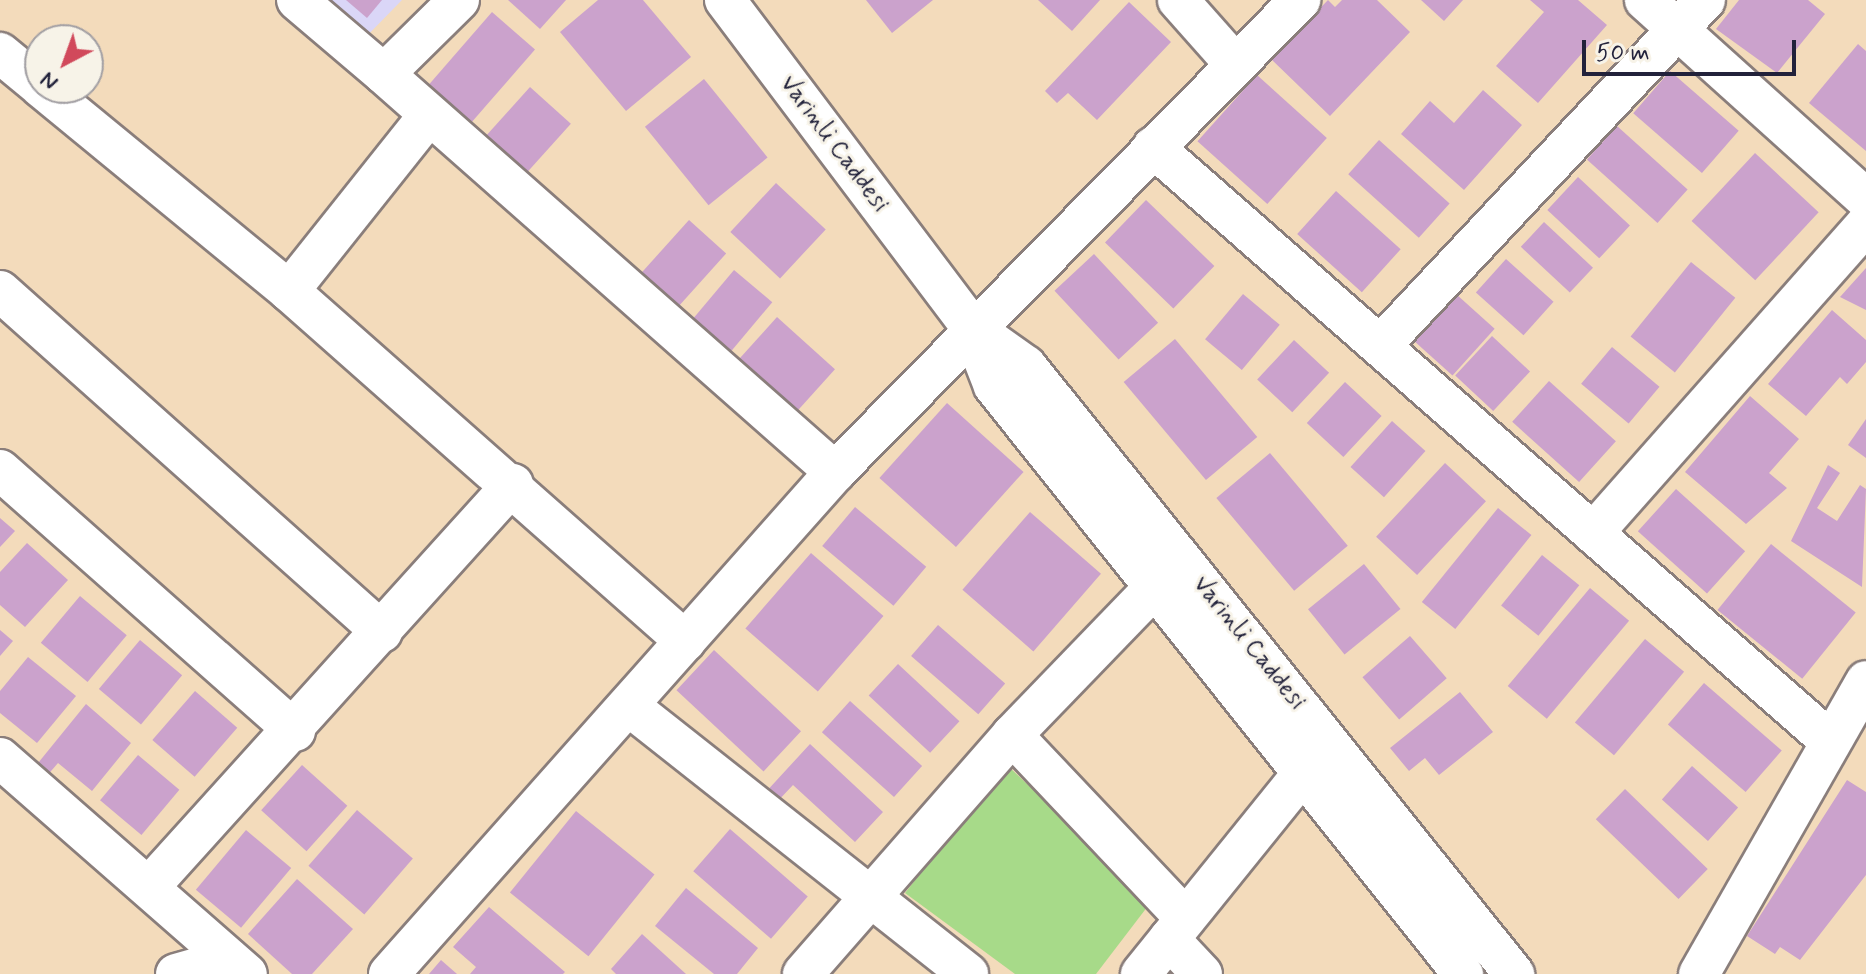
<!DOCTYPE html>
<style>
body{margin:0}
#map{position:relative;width:1866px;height:974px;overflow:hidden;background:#f3dbbb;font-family:Mynerve,sans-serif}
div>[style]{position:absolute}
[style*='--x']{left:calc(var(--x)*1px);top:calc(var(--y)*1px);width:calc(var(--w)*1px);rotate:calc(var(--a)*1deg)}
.built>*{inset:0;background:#dad6f7}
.green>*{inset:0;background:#a7da89}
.building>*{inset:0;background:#cba2cc;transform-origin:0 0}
.roads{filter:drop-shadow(2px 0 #8a7e7b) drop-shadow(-2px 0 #8a7e7b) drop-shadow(0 2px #8a7e7b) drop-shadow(0 -2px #8a7e7b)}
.minor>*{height:40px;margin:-20px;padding:0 20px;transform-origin:20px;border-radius:20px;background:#fff}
span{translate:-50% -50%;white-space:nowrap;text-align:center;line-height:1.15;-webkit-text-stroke:6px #f7f3e8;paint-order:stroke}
.street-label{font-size:24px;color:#22223b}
.north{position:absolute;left:24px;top:24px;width:80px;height:80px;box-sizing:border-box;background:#f7f3e8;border:2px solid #a29fa3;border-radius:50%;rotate:221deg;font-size:22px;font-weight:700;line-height:32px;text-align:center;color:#22223b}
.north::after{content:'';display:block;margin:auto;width:28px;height:36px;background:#d1495b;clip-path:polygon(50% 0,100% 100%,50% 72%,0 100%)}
.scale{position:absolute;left:1582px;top:40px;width:214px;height:36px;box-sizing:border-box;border:4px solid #22223b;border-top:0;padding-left:10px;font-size:24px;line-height:28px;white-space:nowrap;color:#22223b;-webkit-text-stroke:6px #f7f3e8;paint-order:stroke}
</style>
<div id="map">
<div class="built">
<i style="clip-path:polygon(303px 0,402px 0,357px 46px)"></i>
</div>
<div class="green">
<i style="clip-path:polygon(1006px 764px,1151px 902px,1096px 974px,1015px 974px,905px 893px)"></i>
</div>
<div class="building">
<i style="clip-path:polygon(346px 0,382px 0,367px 18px)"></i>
<i style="clip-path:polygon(508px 0,566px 0,540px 29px)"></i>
<i style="clip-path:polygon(598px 0,643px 0,691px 57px,626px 111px,560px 32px)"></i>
<i style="clip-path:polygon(866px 0,933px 0,892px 33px)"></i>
<i style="clip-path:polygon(1038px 0,1100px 0,1072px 31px)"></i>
<i style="clip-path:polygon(1328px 0,1335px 7px,1342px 0,1377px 0,1410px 32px,1330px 116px,1271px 59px)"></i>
<i style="clip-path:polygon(1421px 0,1463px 0,1444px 21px)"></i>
<i style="clip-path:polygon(1530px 0,1578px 0,1607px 25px,1538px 103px,1496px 66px,1544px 12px)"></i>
<i style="clip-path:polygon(1739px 0,1808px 0,1825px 14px,1777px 73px,1716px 29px)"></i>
<i style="clip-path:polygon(1129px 2px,1171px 42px,1097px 120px,1068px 93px,1057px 103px,1045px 91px)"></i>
<i style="left:492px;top:12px;width:57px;height:99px;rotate:41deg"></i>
<i style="clip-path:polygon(1858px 44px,1866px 51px,1866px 151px,1809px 103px)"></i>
<i style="left:1670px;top:71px;width:91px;height:56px;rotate:41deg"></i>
<i style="left:1257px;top:75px;width:94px;height:89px;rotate:42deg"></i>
<i style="left:704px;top:79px;width:101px;height:76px;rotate:51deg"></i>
<i style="left:530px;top:87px;width:55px;height:69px;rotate:42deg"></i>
<i style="clip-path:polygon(1483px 90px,1522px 125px,1464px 190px,1401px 134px,1430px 101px,1454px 123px)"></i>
<i style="left:1617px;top:126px;width:95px;height:45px;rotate:42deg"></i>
<i style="left:1379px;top:140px;width:95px;height:46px;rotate:42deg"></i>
<i style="left:1755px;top:153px;width:87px;height:93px;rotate:43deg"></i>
<i style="left:1578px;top:177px;width:71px;height:45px;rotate:43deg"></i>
<i style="left:776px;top:183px;width:68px;height:67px;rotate:43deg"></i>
<i style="left:1336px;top:191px;width:87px;height:58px;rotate:42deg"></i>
<i style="left:1146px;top:200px;width:95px;height:59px;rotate:44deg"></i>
<i style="left:689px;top:220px;width:50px;height:74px;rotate:42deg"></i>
<i style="left:1544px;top:222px;width:67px;height:34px;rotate:43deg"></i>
<i style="left:1094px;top:254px;width:94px;height:54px;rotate:47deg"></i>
<i style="left:1506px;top:259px;width:64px;height:45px;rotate:42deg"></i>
<i style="left:1691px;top:262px;width:57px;height:96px;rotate:39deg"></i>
<i style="clip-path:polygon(1866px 268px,1866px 310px,1840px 297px)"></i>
<i style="left:734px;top:270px;width:50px;height:67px;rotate:40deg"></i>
<i style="left:1243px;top:294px;width:48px;height:59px;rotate:40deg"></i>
<i style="left:1456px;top:294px;width:52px;height:63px;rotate:42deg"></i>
<i style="clip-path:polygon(1832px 310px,1866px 340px,1866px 362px,1847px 384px,1840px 377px,1806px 416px,1768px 384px)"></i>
<i style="left:777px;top:317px;width:78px;height:61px;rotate:42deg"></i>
<i style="left:1492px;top:336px;width:52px;height:54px;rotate:43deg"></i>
<i style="left:1175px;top:339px;width:128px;height:67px;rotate:50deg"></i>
<i style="left:1294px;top:340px;width:48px;height:54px;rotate:43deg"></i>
<i style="left:1612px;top:347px;width:62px;height:48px;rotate:40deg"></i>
<i style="left:1549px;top:381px;width:90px;height:55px;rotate:42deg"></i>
<i style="left:1345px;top:382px;width:50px;height:56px;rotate:43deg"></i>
<i style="clip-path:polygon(1750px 396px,1799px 439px,1769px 473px,1787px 488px,1746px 524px,1685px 472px)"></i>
<i style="left:947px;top:403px;width:103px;height:101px;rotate:42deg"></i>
<i style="clip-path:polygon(1866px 419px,1866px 458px,1848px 445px)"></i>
<i style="left:1392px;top:421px;width:45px;height:62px;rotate:42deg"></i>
<i style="left:1270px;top:453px;width:121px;height:70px;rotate:50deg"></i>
<i style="left:1445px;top:463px;width:56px;height:101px;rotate:43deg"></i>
<i style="clip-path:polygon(1828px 465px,1840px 473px,1817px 508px,1837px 521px,1860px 485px,1866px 489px,1862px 587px,1791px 541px)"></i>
<i style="left:1676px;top:489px;width:93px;height:57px;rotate:42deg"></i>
<i style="left:855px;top:507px;width:93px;height:51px;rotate:40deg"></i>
<i style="left:1498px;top:508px;width:43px;height:121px;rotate:39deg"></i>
<i style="left:1030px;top:512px;width:94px;height:103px;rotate:41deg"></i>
<i style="clip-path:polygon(0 518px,15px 531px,0 547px)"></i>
<i style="clip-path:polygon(27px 543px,68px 580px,25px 627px,0 605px,0 572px)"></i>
<i style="left:1771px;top:544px;width:109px;height:85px;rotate:39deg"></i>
<i style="left:811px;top:553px;width:96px;height:100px;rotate:41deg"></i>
<i style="left:1542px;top:555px;width:48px;height:65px;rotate:39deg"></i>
<i style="left:1364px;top:564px;width:58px;height:72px;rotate:51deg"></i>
<i style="left:1590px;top:588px;width:51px;height:128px;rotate:40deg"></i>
<i style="left:80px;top:596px;width:61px;height:61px;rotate:40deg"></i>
<i style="left:938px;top:625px;width:89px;height:41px;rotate:41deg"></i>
<i style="clip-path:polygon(0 630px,13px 641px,0 656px)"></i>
<i style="left:1410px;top:636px;width:56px;height:63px;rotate:49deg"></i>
<i style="left:1645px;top:639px;width:51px;height:109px;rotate:40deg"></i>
<i style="left:140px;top:640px;width:55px;height:64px;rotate:40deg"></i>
<i style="left:714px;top:650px;width:119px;height:55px;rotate:43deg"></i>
<i style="clip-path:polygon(28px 657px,76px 696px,37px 743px,0 713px,0 691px)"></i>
<i style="left:898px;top:664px;width:84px;height:43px;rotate:43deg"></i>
<i style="left:1704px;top:683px;width:103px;height:55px;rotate:41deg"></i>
<i style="left:195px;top:691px;width:56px;height:65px;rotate:41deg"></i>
<i style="clip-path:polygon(1460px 692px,1493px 732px,1439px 775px,1425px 758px,1409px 771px,1390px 748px)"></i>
<i style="left:850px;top:701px;width:97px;height:42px;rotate:42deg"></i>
<i style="clip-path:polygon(86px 704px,131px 743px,92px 791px,58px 763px,45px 778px,34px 768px)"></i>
<i style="clip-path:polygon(810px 744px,883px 812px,855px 842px,793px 785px,775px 804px,764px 794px)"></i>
<i style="left:138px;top:755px;width:54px;height:59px;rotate:40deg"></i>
<i style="left:302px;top:765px;width:61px;height:61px;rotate:42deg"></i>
<i style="left:1692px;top:766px;width:62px;height:45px;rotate:42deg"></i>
<i style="clip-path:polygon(1847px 780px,1866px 792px,1866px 875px,1800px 960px,1780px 947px,1775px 954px,1747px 936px)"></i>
<i style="left:1625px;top:789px;width:115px;height:42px;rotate:44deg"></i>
<i style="left:357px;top:810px;width:74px;height:74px;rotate:41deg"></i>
<i style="left:576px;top:811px;width:101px;height:105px;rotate:39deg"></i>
<i style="left:730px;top:829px;width:103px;height:56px;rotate:41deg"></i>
<i style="left:246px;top:830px;width:59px;height:78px;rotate:40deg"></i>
<i style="clip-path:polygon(297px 879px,353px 929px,312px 974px,292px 974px,248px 934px)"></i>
<i style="clip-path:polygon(686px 888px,758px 948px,737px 974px,714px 974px,655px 926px)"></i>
<i style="clip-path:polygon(489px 907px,565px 972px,563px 974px,470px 974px,476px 967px,453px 947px)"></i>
<i style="clip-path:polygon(642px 934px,686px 974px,616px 974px,611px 969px)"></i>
<i style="clip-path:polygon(441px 960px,457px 974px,429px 974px)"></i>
</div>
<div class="roads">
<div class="minor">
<i style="--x:297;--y:0;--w:114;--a:40.4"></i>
<i style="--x:459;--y:0;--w:105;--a:135.4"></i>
<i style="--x:384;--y:74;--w:602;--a:41.43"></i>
<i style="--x:725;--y:0;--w:409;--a:53"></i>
<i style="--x:971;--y:327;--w:63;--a:68.7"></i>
<i style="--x:994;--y:386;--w:752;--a:51.42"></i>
<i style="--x:1178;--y:0;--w:84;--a:48.4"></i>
<i style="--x:1645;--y:0;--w:297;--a:42"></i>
<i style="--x:0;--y:53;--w:52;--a:39.5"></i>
<i style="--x:42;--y:88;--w:320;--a:39.4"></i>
<i style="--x:289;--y:291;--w:529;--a:41.47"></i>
<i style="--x:1153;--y:147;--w:901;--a:41.26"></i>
<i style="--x:0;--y:291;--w:512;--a:41.75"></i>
<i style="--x:289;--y:291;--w:223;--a:-51.5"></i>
<i style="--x:971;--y:327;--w:67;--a:35.3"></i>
<i style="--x:1026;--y:366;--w:780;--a:51.25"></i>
<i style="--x:1381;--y:345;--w:473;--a:-46.8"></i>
<i style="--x:0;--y:470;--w:394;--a:41.5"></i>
<i style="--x:1593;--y:533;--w:412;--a:-48.5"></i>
<i style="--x:629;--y:706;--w:432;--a:38.3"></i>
<i style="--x:1012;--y:735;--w:252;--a:46.6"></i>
<i style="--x:0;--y:758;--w:328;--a:41.2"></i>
<i style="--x:149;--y:887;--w:543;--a:-47.91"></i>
<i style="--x:1169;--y:939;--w:48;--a:46.7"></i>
<i style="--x:176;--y:974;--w:55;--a:-15.8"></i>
<i style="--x:389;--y:974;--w:672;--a:-48.38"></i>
<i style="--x:835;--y:472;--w:663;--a:-45.43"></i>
<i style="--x:803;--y:974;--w:317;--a:-48.8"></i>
<i style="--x:1012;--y:735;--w:200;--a:-46"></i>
<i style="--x:1141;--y:974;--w:253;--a:-51.1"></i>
<i style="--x:1699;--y:974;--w:337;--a:-60.3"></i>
</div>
</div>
<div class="street-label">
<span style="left:834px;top:144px;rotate:53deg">Varinli Caddesi</span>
<span style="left:1249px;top:643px;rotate:51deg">Varinli Caddesi</span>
</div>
<div class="north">N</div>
<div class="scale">50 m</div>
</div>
